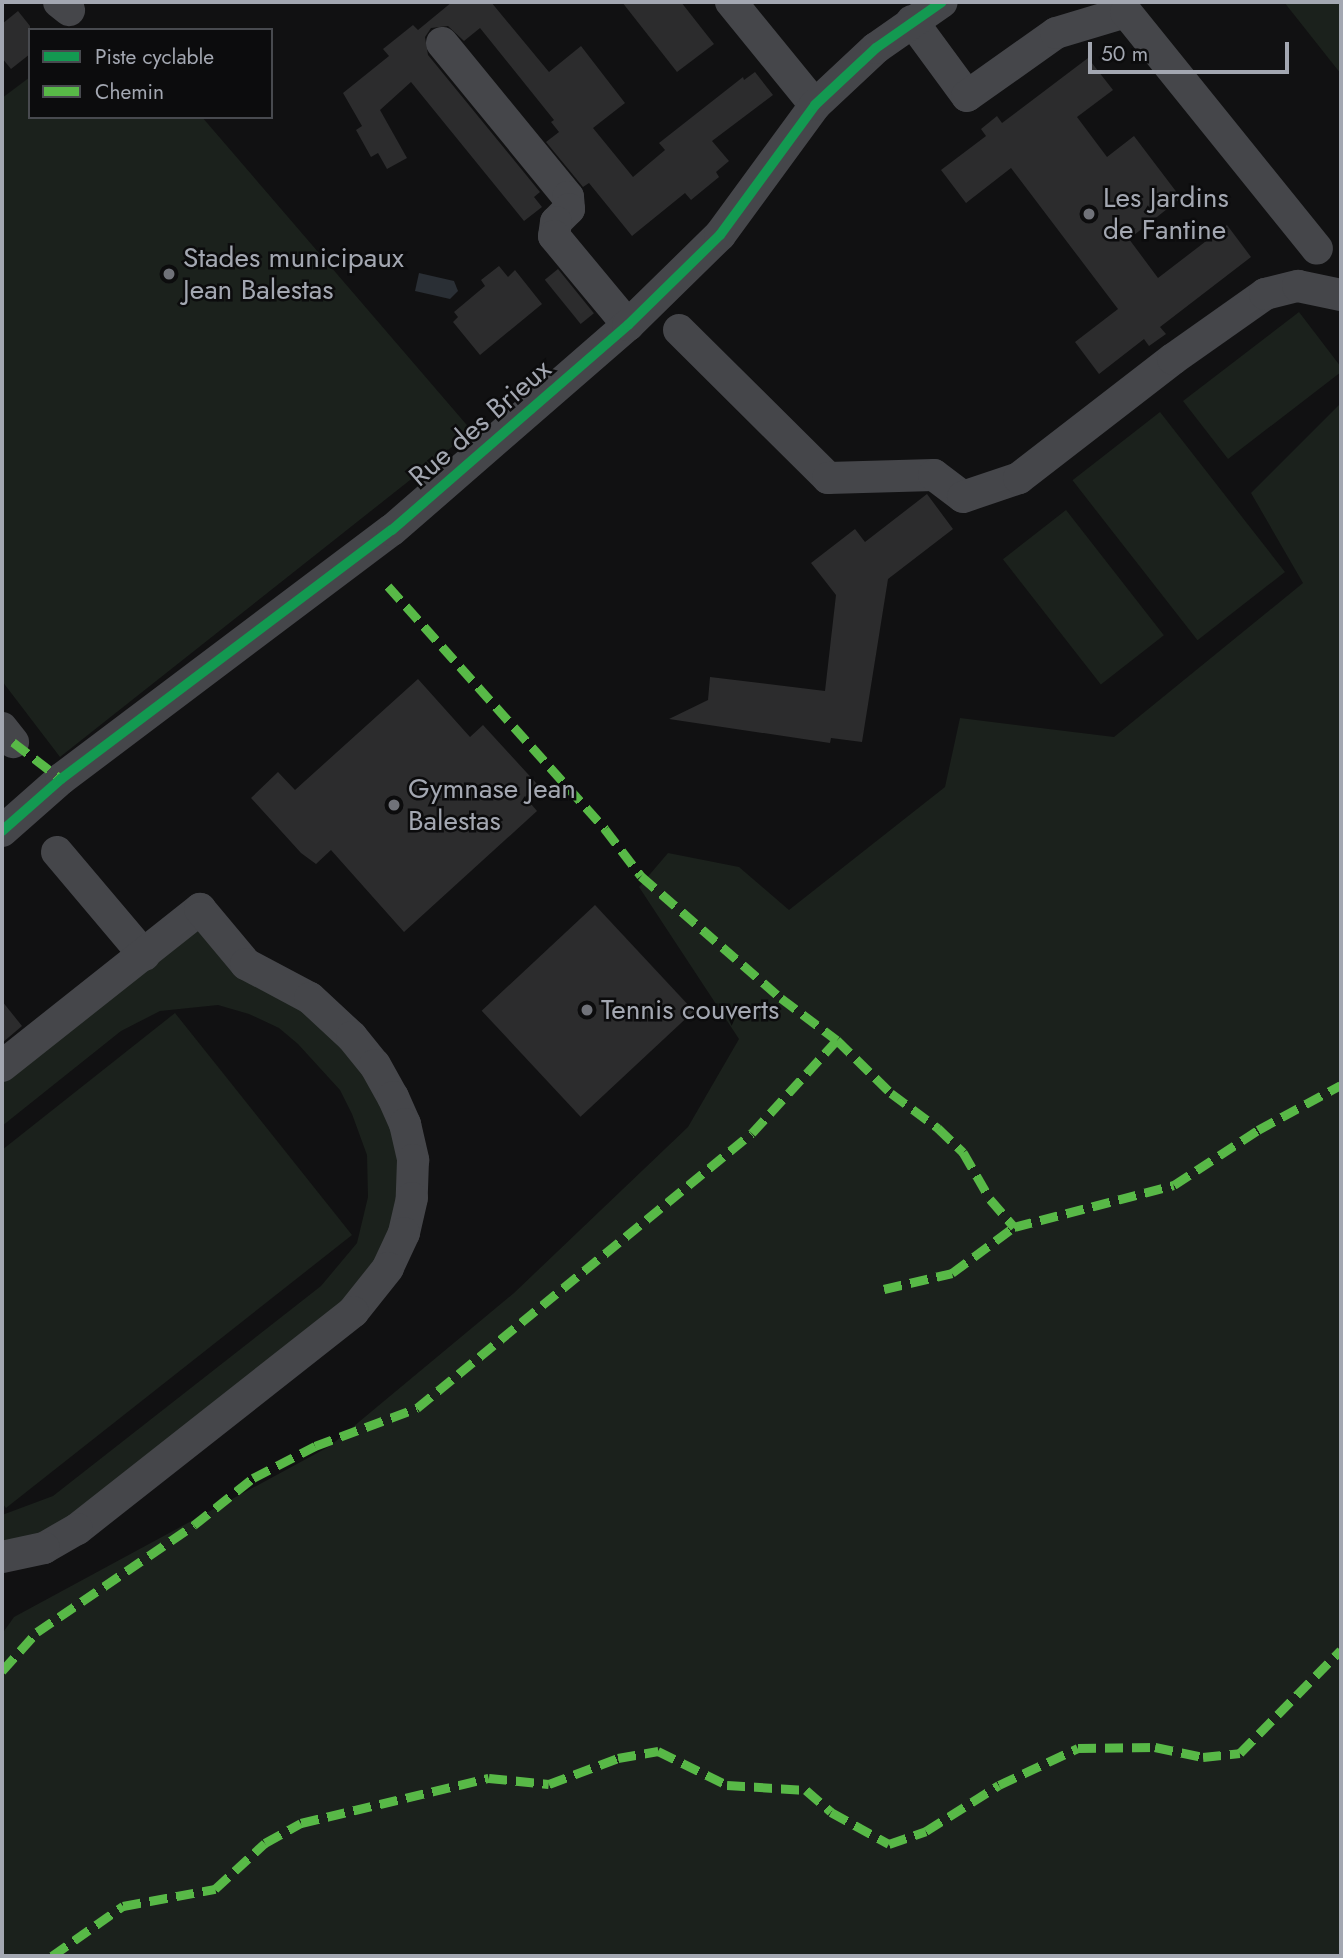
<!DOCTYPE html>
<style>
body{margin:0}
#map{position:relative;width:1343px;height:1958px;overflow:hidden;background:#111112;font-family:Jost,sans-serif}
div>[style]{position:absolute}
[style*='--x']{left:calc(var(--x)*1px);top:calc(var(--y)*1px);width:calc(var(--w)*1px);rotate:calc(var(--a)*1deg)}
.green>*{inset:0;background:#1b211c;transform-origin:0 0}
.water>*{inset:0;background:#2a2f35}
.building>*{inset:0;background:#2c2c2d;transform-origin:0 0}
.minor>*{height:32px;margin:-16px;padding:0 16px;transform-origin:16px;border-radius:16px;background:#45464a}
.quiet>*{height:9px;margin-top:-4.5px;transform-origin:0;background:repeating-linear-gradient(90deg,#58b947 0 18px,transparent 0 27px)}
.cycleway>*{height:10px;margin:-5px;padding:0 5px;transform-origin:5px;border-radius:5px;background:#139951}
.dots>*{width:19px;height:19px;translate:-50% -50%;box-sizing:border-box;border:4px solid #0c0c0d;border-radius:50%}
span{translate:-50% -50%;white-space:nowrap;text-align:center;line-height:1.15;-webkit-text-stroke:5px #0c0c0d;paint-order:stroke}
.poi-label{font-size:28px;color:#a3a7b1}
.left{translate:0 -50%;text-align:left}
.street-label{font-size:28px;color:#a3a7b1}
.frame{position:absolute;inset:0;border:4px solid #a3a7b1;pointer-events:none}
.legend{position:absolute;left:28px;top:28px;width:245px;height:91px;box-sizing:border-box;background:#0c0c0d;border:2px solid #484a4f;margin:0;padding:9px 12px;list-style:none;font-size:21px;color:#a3a7b1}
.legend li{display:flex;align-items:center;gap:14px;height:35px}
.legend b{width:35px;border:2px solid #484a4f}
.scale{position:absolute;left:1088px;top:42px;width:201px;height:32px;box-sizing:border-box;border:4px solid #a3a7b1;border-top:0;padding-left:9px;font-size:21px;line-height:24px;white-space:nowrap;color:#a3a7b1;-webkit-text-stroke:5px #0c0c0d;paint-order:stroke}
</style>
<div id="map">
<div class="green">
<i style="clip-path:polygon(1284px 2px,1341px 2px,1341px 74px)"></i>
<i style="clip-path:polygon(30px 77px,30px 117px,202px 117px,472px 431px,60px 757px,2px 681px,2px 98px)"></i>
<i style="clip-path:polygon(1299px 312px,1341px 367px,1341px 372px,1228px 459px,1183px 401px)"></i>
<i style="clip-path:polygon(1341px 403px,1341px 1956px,2px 1956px,2px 1634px,14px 1617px,330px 1446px,514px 1293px,688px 1127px,739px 1039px,639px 887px,668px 853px,739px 867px,789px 910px,945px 787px,960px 718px,1114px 737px,1303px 583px,1251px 493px)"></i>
<i style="left:1160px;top:412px;width:203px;height:111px;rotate:52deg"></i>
<i style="left:1066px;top:510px;width:159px;height:80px;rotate:52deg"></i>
<i style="clip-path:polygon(199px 921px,338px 1033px,398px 1129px,403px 1210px,366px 1288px,74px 1523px,2px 1548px,2px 1515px,53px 1496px,321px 1286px,357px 1243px,368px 1197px,367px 1155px,352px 1114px,340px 1090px,298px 1044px,279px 1028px,249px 1014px,218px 1005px,160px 1011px,121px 1031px,2px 1126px,2px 1078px)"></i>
<i style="clip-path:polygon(175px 1013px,352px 1235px,6px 1508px,2px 1503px,2px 1150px)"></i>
</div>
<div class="water">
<i style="clip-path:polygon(419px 273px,454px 281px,458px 291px,450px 299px,415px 291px)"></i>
</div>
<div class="building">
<i style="clip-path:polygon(452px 2px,491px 2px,549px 72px,581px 46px,625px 103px,593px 128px,633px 177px,665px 150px,659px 143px,743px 77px,744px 80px,755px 72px,773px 95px,712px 141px,729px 161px,716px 172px,719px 177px,691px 200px,685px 193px,632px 236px,589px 183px,583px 187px,546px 142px,559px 132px,551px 122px,554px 120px,480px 28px,464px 41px,448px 26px,431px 28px,425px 37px,428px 55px,540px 192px,534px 197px,542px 207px,524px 221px,411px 82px,380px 110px,407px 158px,387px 169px,378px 153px,371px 157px,356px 130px,362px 126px,343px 93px,389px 56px,383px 49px,413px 25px,418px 30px)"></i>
<i style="clip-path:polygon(622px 2px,681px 2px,714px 44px,677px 72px)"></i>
<i style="clip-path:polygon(18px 11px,30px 26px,30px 54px,11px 69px,2px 58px,2px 24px)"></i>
<i style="clip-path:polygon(1088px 58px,1113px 90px,1077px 117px,1107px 157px,1134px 136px,1181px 198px,1129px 239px,1158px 278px,1227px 225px,1251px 257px,1160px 327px,1166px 334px,1149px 346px,1144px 339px,1099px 374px,1075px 342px,1118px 309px,1011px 168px,966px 203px,941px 170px,986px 136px,981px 129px,997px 116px,1002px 123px)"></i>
<i style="clip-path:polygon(499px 266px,508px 277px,515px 270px,542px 304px,480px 355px,453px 322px,458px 317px,454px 312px,485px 286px,481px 280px)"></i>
<i style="left:558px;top:269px;width:57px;height:17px;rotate:51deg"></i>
<i style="clip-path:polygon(927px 494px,953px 529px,888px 579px,862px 742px,831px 738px,830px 743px,669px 719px,708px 700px,710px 677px,825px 691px,836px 595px,811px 563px,855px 529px,865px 542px)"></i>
<i style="clip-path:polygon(418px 679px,470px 737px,483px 725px,538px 785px,525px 797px,537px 811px,404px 932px,331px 850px,316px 864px,301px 853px,251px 798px,278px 772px,295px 790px)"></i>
<i style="left:595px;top:905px;width:145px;height:155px;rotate:47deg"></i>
<i style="clip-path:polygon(2px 1001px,22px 1026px,2px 1043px)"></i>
</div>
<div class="minor">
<i style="--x:59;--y:2;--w:13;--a:39"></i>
<i style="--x:731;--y:2;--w:133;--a:50.8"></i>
<i style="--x:912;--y:21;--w:93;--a:53.7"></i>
<i style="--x:967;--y:96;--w:109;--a:-35.3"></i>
<i style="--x:1056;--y:33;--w:73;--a:-16.7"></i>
<i style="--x:1126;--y:12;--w:304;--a:51.1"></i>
<i style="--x:442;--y:43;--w:199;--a:50.7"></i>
<i style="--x:568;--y:197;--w:12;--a:85"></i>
<i style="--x:569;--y:209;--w:18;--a:135"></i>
<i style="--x:556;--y:222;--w:14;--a:98"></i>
<i style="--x:554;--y:236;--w:116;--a:50.3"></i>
<i style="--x:679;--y:330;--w:210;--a:44.8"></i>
<i style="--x:828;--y:478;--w:106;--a:-1.6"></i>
<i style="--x:934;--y:475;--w:36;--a:37"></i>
<i style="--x:963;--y:497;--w:59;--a:-18.7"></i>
<i style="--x:1019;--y:478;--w:195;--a:-37.7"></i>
<i style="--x:1173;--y:359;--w:113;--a:-35.2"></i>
<i style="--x:1265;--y:294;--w:34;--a:-14"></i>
<i style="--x:1298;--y:286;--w:44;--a:11.8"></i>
<i style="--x:2;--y:728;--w:18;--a:52"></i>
<i style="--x:2;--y:831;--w:79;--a:-41.4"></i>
<i style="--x:61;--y:779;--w:414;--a:-37"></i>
<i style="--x:392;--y:530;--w:313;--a:-41"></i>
<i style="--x:628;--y:325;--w:129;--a:-44.4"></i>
<i style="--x:720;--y:235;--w:161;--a:-53.8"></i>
<i style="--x:815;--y:105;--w:83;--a:-43.1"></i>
<i style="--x:876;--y:48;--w:80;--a:-34.9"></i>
<i style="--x:57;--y:852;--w:135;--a:49.8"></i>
<i style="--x:2;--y:1066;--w:253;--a:-38.4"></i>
<i style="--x:200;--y:909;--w:72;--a:50.1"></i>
<i style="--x:246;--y:964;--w:72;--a:28"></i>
<i style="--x:310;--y:998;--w:57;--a:42.9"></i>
<i style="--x:352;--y:1037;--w:36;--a:51"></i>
<i style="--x:375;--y:1065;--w:37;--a:61"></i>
<i style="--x:393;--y:1097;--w:30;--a:66"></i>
<i style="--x:405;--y:1124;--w:37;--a:77"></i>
<i style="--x:413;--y:1160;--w:38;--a:92"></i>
<i style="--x:412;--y:1198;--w:36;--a:103"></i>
<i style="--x:404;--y:1233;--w:38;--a:115"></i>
<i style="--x:388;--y:1268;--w:56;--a:128.5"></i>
<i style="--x:353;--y:1312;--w:351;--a:141.8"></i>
<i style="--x:77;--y:1529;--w:38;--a:150"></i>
<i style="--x:44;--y:1548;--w:43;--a:167.9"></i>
</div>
<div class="quiet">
<i style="--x:388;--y:586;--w:326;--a:48.2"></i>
<i style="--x:605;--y:829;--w:59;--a:52.5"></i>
<i style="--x:641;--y:876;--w:186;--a:41.1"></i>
<i style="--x:781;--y:998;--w:70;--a:36.9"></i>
<i style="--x:837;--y:1040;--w:76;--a:44.5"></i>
<i style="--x:891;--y:1093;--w:59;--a:36.7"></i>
<i style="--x:938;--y:1128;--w:35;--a:44"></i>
<i style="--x:963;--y:1152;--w:54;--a:60.1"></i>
<i style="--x:990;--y:1199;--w:37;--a:49"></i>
<i style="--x:1014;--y:1227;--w:165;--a:-14.7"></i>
<i style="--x:1174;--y:1185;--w:100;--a:-33.2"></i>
<i style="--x:1258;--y:1130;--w:94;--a:-28.5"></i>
<i style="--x:13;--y:742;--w:61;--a:37.6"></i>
<i style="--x:884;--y:1289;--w:70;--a:-13.2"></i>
<i style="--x:952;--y:1273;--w:77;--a:-36.6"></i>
<i style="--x:2;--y:1671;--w:52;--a:-48.1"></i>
<i style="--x:37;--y:1632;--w:190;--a:-34.3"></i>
<i style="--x:194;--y:1525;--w:75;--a:-38.5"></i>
<i style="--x:253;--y:1478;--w:70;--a:-27.3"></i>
<i style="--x:315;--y:1446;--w:109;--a:-20.4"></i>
<i style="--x:417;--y:1408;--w:433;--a:-39.4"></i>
<i style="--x:752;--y:1133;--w:126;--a:-47.6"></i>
<i style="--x:52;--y:1956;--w:87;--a:-35.2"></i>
<i style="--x:123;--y:1906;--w:94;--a:-10.5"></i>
<i style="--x:215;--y:1889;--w:68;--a:-42.6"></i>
<i style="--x:265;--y:1843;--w:41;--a:-29.1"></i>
<i style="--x:301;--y:1823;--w:193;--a:-13.5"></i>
<i style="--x:489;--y:1778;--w:60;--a:5.7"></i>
<i style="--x:549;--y:1784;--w:74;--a:-20.6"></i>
<i style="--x:618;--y:1758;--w:41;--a:-9.9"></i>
<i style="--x:658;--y:1751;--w:77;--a:26.2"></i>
<i style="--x:727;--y:1785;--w:79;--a:3.6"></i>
<i style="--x:806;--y:1790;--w:33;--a:41"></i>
<i style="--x:831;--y:1812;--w:66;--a:28.9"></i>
<i style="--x:889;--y:1844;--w:39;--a:-19"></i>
<i style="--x:926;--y:1831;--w:86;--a:-32.2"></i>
<i style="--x:999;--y:1785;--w:87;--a:-25.1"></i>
<i style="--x:1078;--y:1748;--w:77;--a:-0.7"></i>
<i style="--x:1155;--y:1747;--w:49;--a:11.8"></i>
<i style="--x:1203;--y:1757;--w:37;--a:-6"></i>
<i style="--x:1240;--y:1753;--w:144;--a:-45.6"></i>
</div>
<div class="cycleway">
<i style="--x:2;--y:831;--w:79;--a:-41.4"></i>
<i style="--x:61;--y:779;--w:414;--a:-37"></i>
<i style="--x:392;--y:530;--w:313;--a:-41"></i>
<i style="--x:628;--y:325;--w:129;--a:-44.4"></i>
<i style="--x:720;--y:235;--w:161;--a:-53.8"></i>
<i style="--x:815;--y:105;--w:83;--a:-43.1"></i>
<i style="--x:876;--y:48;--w:80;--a:-34.9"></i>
</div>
<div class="dots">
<i style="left:1089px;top:214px;background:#707279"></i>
<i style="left:169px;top:274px;background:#707279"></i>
<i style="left:394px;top:805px;background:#707279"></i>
<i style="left:587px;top:1010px;background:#707279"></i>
</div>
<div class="poi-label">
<span class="left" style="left:1103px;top:214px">Les Jardins<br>de Fantine</span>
<span class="left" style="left:183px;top:274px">Stades municipaux<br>Jean Balestas</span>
<span class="left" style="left:408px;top:805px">Gymnase Jean<br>Balestas</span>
<span class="left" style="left:601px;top:1010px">Tennis couverts</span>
</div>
<div class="street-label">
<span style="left:480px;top:423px;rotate:-41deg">Rue des Brieux</span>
</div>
<div class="frame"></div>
<ul class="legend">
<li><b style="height:9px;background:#139951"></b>Piste cyclable</li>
<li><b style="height:9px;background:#58b947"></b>Chemin</li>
</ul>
<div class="scale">50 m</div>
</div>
